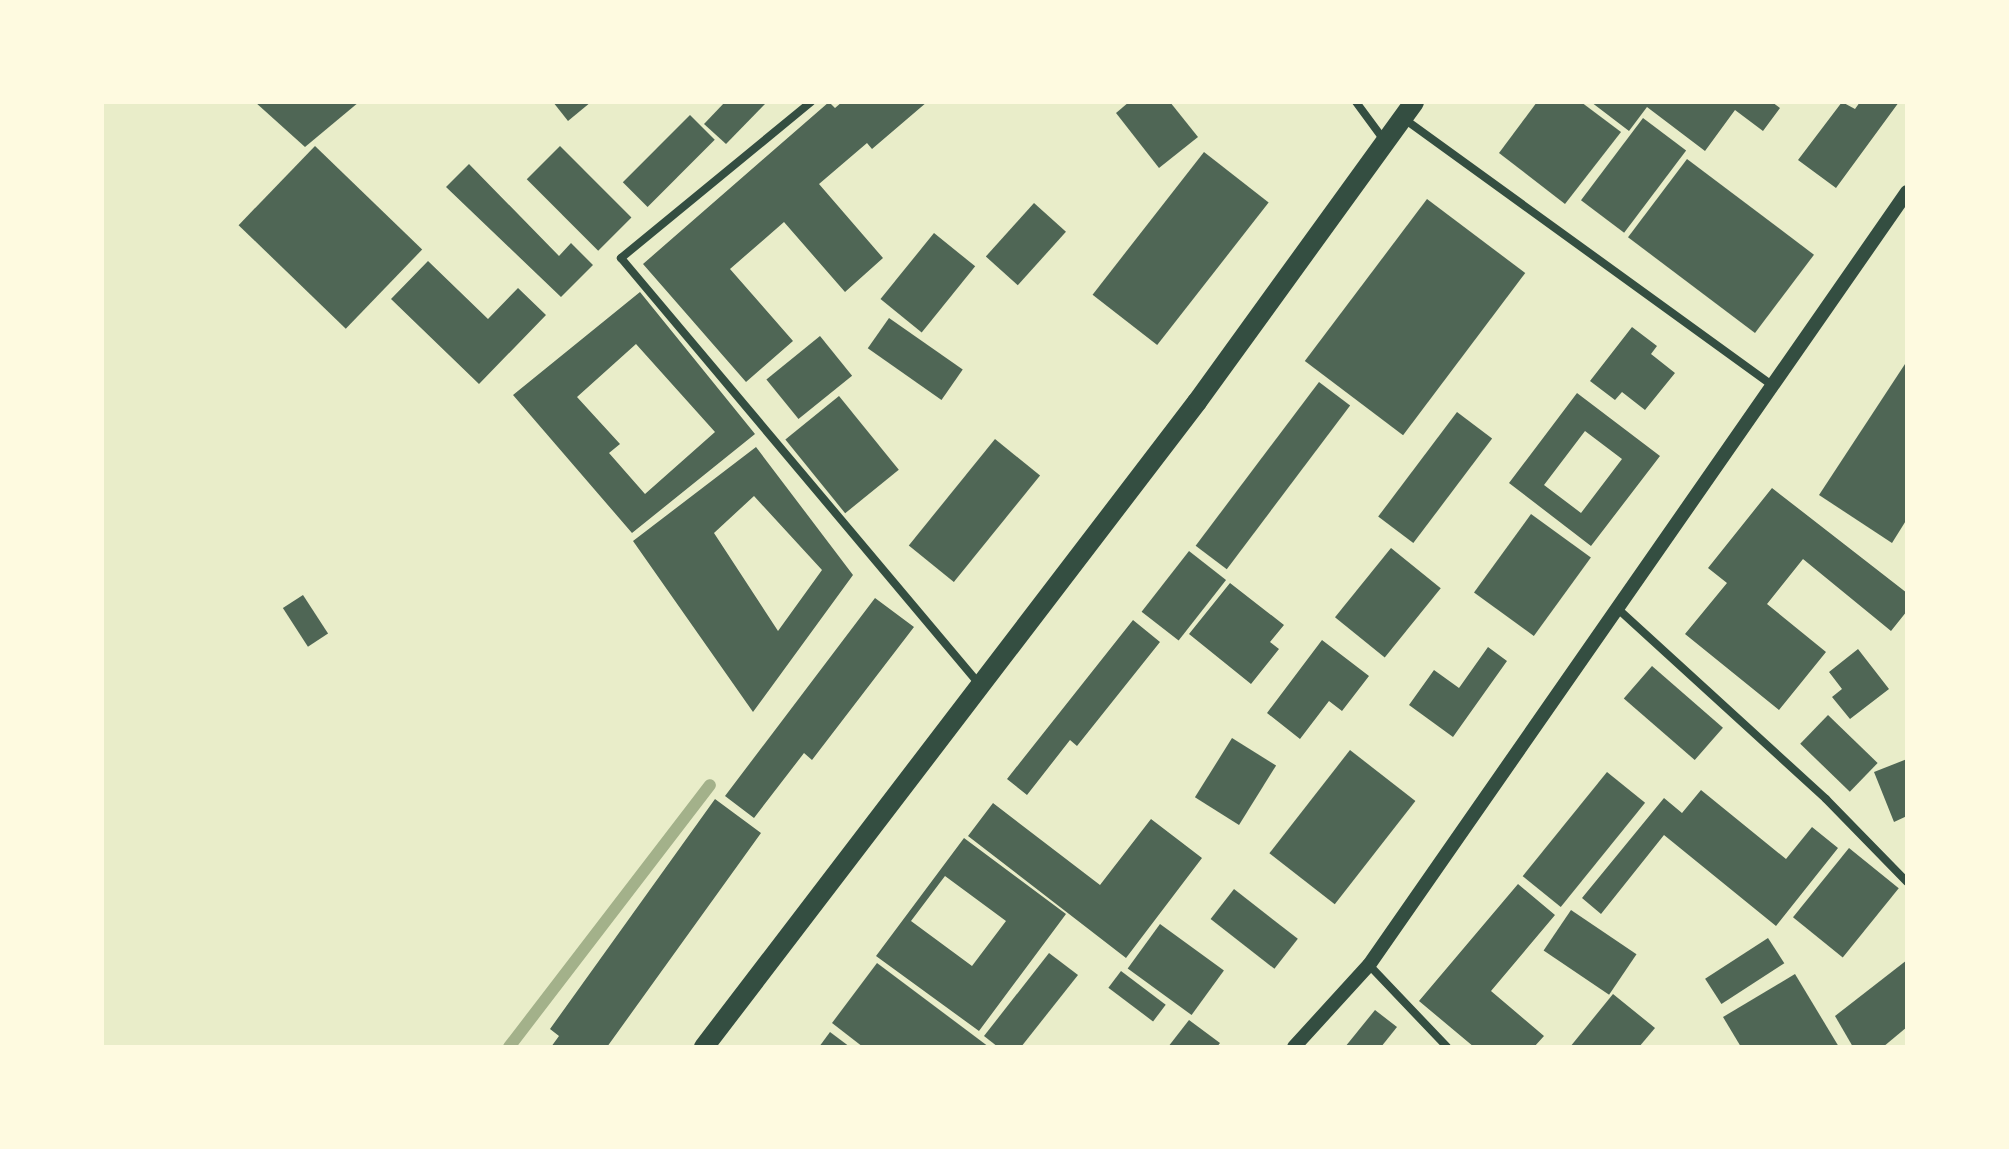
<!DOCTYPE html>
<style>
body{margin:0}
#map{position:relative;width:2009px;height:1149px;overflow:hidden;background:#e9edc9;font-family:"Golos Text",sans-serif}
div>[style]{position:absolute}
[style*='--x']{left:calc(var(--x)*1px);top:calc(var(--y)*1px);width:calc(var(--w)*1px);rotate:calc(var(--a)*1deg)}
.stream>*{height:12px;margin:-6px;padding:0 6px;transform-origin:6px;border-radius:6px;background:#a3b18a}
.building>*{inset:0;background:#4f6655;transform-origin:0 0}
.minor>*{height:8px;margin:-4px;padding:0 4px;transform-origin:4px;border-radius:4px;background:#344e41}
.tertiary>*{height:14px;margin:-7px;padding:0 7px;transform-origin:7px;border-radius:7px;background:#344e41}
.primary>*{height:20px;margin:-10px;padding:0 10px;transform-origin:10px;border-radius:10px;background:#344e41}
span{translate:-50% -50%;white-space:nowrap;text-align:center;line-height:1.15;-webkit-text-stroke:6px #fefae0;paint-order:stroke}
.frame{position:absolute;inset:0;border:104px solid #fefae0;pointer-events:none}
</style>
<div id="map">
<div class="stream">
<i style="--x:509;--y:1047;--w:330;--a:-52.5"></i>
</div>
<div class="building">
<i style="clip-path:polygon(255px 102px,359px 102px,305px 147px)"></i>
<i style="clip-path:polygon(553px 102px,591px 102px,568px 121px)"></i>
<i style="clip-path:polygon(725px 102px,767px 102px,726px 144px,704px 124px)"></i>
<i style="clip-path:polygon(829px 102px,835px 108px,842px 102px,927px 102px,872px 149px,867px 143px,819px 184px,883px 258px,845px 292px,784px 222px,730px 269px,793px 341px,746px 382px,643px 264px)"></i>
<i style="clip-path:polygon(1129px 102px,1170px 102px,1198px 137px,1159px 168px,1116px 113px)"></i>
<i style="clip-path:polygon(1537px 102px,1581px 102px,1621px 132px,1565px 204px,1499px 153px)"></i>
<i style="clip-path:polygon(1591px 102px,1772px 102px,1780px 108px,1763px 131px,1735px 110px,1705px 151px,1647px 107px,1629px 131px)"></i>
<i style="clip-path:polygon(1842px 102px,1855px 109px,1860px 102px,1899px 102px,1836px 188px,1798px 160px)"></i>
<i style="left:690px;top:115px;width:35px;height:95px;rotate:45deg"></i>
<i style="left:1643px;top:118px;width:54px;height:103px;rotate:37deg"></i>
<i style="left:315px;top:146px;width:149px;height:110px;rotate:44deg"></i>
<i style="left:560px;top:146px;width:101px;height:47px;rotate:45deg"></i>
<i style="left:1204px;top:152px;width:82px;height:181px;rotate:38deg"></i>
<i style="left:1687px;top:159px;width:159px;height:98px;rotate:37deg"></i>
<i style="clip-path:polygon(469px 164px,559px 256px,571px 243px,593px 265px,561px 297px,446px 187px)"></i>
<i style="left:1427px;top:199px;width:123px;height:203px;rotate:37deg"></i>
<i style="left:1034px;top:203px;width:43px;height:72px;rotate:42deg"></i>
<i style="left:934px;top:233px;width:53px;height:85px;rotate:39deg"></i>
<i style="clip-path:polygon(428px 261px,488px 319px,518px 288px,546px 315px,479px 384px,391px 299px)"></i>
<i style="clip-path:polygon(evenodd,640px 292px,755px 434px,632px 533px,513px 395px,640px 292px,636px 344px,715px 432px,645px 494px,609px 453px,620px 444px,577px 397px,636px 344px)"></i>
<i style="left:889px;top:318px;width:90px;height:37px;rotate:35deg"></i>
<i style="clip-path:polygon(1632px 327px,1657px 346px,1651px 354px,1675px 373px,1645px 410px,1622px 392px,1615px 400px,1590px 381px)"></i>
<i style="left:820px;top:336px;width:51px;height:69px;rotate:51deg"></i>
<i style="clip-path:polygon(1907px 361px,1907px 519px,1892px 543px,1819px 495px)"></i>
<i style="left:1319px;top:382px;width:39px;height:205px;rotate:37deg"></i>
<i style="clip-path:polygon(evenodd,1577px 393px,1660px 456px,1591px 546px,1509px 483px,1577px 393px,1585px 431px,1622px 459px,1581px 513px,1544px 485px,1585px 431px)"></i>
<i style="left:839px;top:396px;width:95px;height:69px;rotate:51deg"></i>
<i style="left:1457px;top:412px;width:44px;height:131px;rotate:37deg"></i>
<i style="left:995px;top:439px;width:58px;height:137px;rotate:39deg"></i>
<i style="clip-path:polygon(evenodd,756px 447px,853px 575px,753px 712px,633px 541px,756px 447px,754px 496px,822px 570px,778px 631px,714px 533px,754px 496px)"></i>
<i style="clip-path:polygon(1772px 488px,1907px 593px,1907px 611px,1891px 631px,1803px 559px,1767px 604px,1826px 652px,1779px 710px,1685px 634px,1727px 583px,1708px 568px)"></i>
<i style="left:1531px;top:514px;width:74px;height:97px;rotate:36deg"></i>
<i style="left:1391px;top:548px;width:64px;height:89px;rotate:39deg"></i>
<i style="left:1189px;top:551px;width:47px;height:77px;rotate:38deg"></i>
<i style="clip-path:polygon(1230px 583px,1284px 625px,1270px 642px,1279px 649px,1251px 684px,1189px 634px)"></i>
<i style="left:303px;top:595px;width:46px;height:24px;rotate:57deg"></i>
<i style="clip-path:polygon(875px 598px,914px 627px,812px 760px,804px 753px,754px 818px,725px 796px)"></i>
<i style="clip-path:polygon(1133px 620px,1160px 642px,1077px 746px,1070px 740px,1027px 795px,1007px 779px)"></i>
<i style="clip-path:polygon(1322px 640px,1369px 676px,1342px 711px,1329px 701px,1300px 739px,1267px 713px)"></i>
<i style="clip-path:polygon(1488px 647px,1507px 661px,1453px 737px,1409px 705px,1434px 670px,1459px 688px)"></i>
<i style="clip-path:polygon(1858px 649px,1889px 689px,1850px 719px,1832px 697px,1842px 689px,1829px 672px)"></i>
<i style="left:1652px;top:666px;width:94px;height:43px;rotate:41deg"></i>
<i style="left:1828px;top:715px;width:69px;height:40px;rotate:44deg"></i>
<i style="left:1232px;top:738px;width:52px;height:70px;rotate:32deg"></i>
<i style="left:1350px;top:750px;width:83px;height:131px;rotate:38deg"></i>
<i style="clip-path:polygon(1907px 759px,1907px 816px,1894px 822px,1874px 772px)"></i>
<i style="left:1607px;top:772px;width:49px;height:134px;rotate:39deg"></i>
<i style="clip-path:polygon(1701px 790px,1786px 859px,1812px 827px,1838px 848px,1776px 926px,1664px 835px,1601px 914px,1582px 898px,1664px 798px,1682px 813px)"></i>
<i style="clip-path:polygon(715px 799px,761px 833px,607px 1047px,551px 1047px,559px 1036px,550px 1029px)"></i>
<i style="clip-path:polygon(993px 803px,1100px 885px,1151px 819px,1202px 858px,1126px 958px,968px 836px)"></i>
<i style="clip-path:polygon(evenodd,964px 838px,1066px 914px,979px 1031px,876px 956px,964px 838px,945px 876px,1006px 921px,972px 966px,911px 921px,945px 876px)"></i>
<i style="left:1849px;top:848px;width:64px;height:89px;rotate:39deg"></i>
<i style="clip-path:polygon(1518px 884px,1555px 915px,1491px 991px,1544px 1036px,1534px 1047px,1474px 1047px,1419px 1001px)"></i>
<i style="left:1234px;top:889px;width:81px;height:38px;rotate:38deg"></i>
<i style="left:1571px;top:910px;width:79px;height:49px;rotate:34deg"></i>
<i style="left:1160px;top:924px;width:79px;height:55px;rotate:36deg"></i>
<i style="left:1768px;top:938px;width:30px;height:75px;rotate:57deg"></i>
<i style="clip-path:polygon(1049px 953px,1078px 975px,1021px 1047px,998px 1047px,984px 1036px)"></i>
<i style="clip-path:polygon(1907px 960px,1907px 1027px,1883px 1047px,1853px 1047px,1835px 1016px)"></i>
<i style="clip-path:polygon(877px 963px,989px 1047px,863px 1047px,832px 1023px)"></i>
<i style="left:1121px;top:971px;width:56px;height:21px;rotate:37deg"></i>
<i style="clip-path:polygon(1795px 974px,1839px 1047px,1741px 1047px,1723px 1017px)"></i>
<i style="clip-path:polygon(1613px 994px,1655px 1028px,1639px 1047px,1570px 1047px)"></i>
<i style="clip-path:polygon(1375px 1010px,1397px 1027px,1381px 1047px,1345px 1047px)"></i>
<i style="clip-path:polygon(1189px 1020px,1220px 1043px,1217px 1047px,1168px 1047px)"></i>
<i style="clip-path:polygon(830px 1032px,850px 1047px,819px 1047px)"></i>
</div>
<div class="minor">
<i style="--x:811;--y:102;--w:246;--a:140.6"></i>
<i style="--x:621;--y:258;--w:558;--a:49.94"></i>
<i style="--x:1356;--y:102;--w:47;--a:53.6"></i>
<i style="--x:1403;--y:118;--w:457;--a:35.9"></i>
<i style="--x:1618;--y:609;--w:282;--a:42.4"></i>
<i style="--x:1826;--y:799;--w:116;--a:45.7"></i>
<i style="--x:1369;--y:965;--w:113;--a:46.4"></i>
</div>
<div class="tertiary">
<i style="--x:1294;--y:1047;--w:111;--a:-47.6"></i>
<i style="--x:1369;--y:965;--w:942;--a:-55.16"></i>
</div>
<div class="primary">
<i style="--x:704;--y:1047;--w:812;--a:-52.61"></i>
<i style="--x:1197;--y:402;--w:370;--a:-54.1"></i>
</div>
<div class="frame"></div>
</div>
